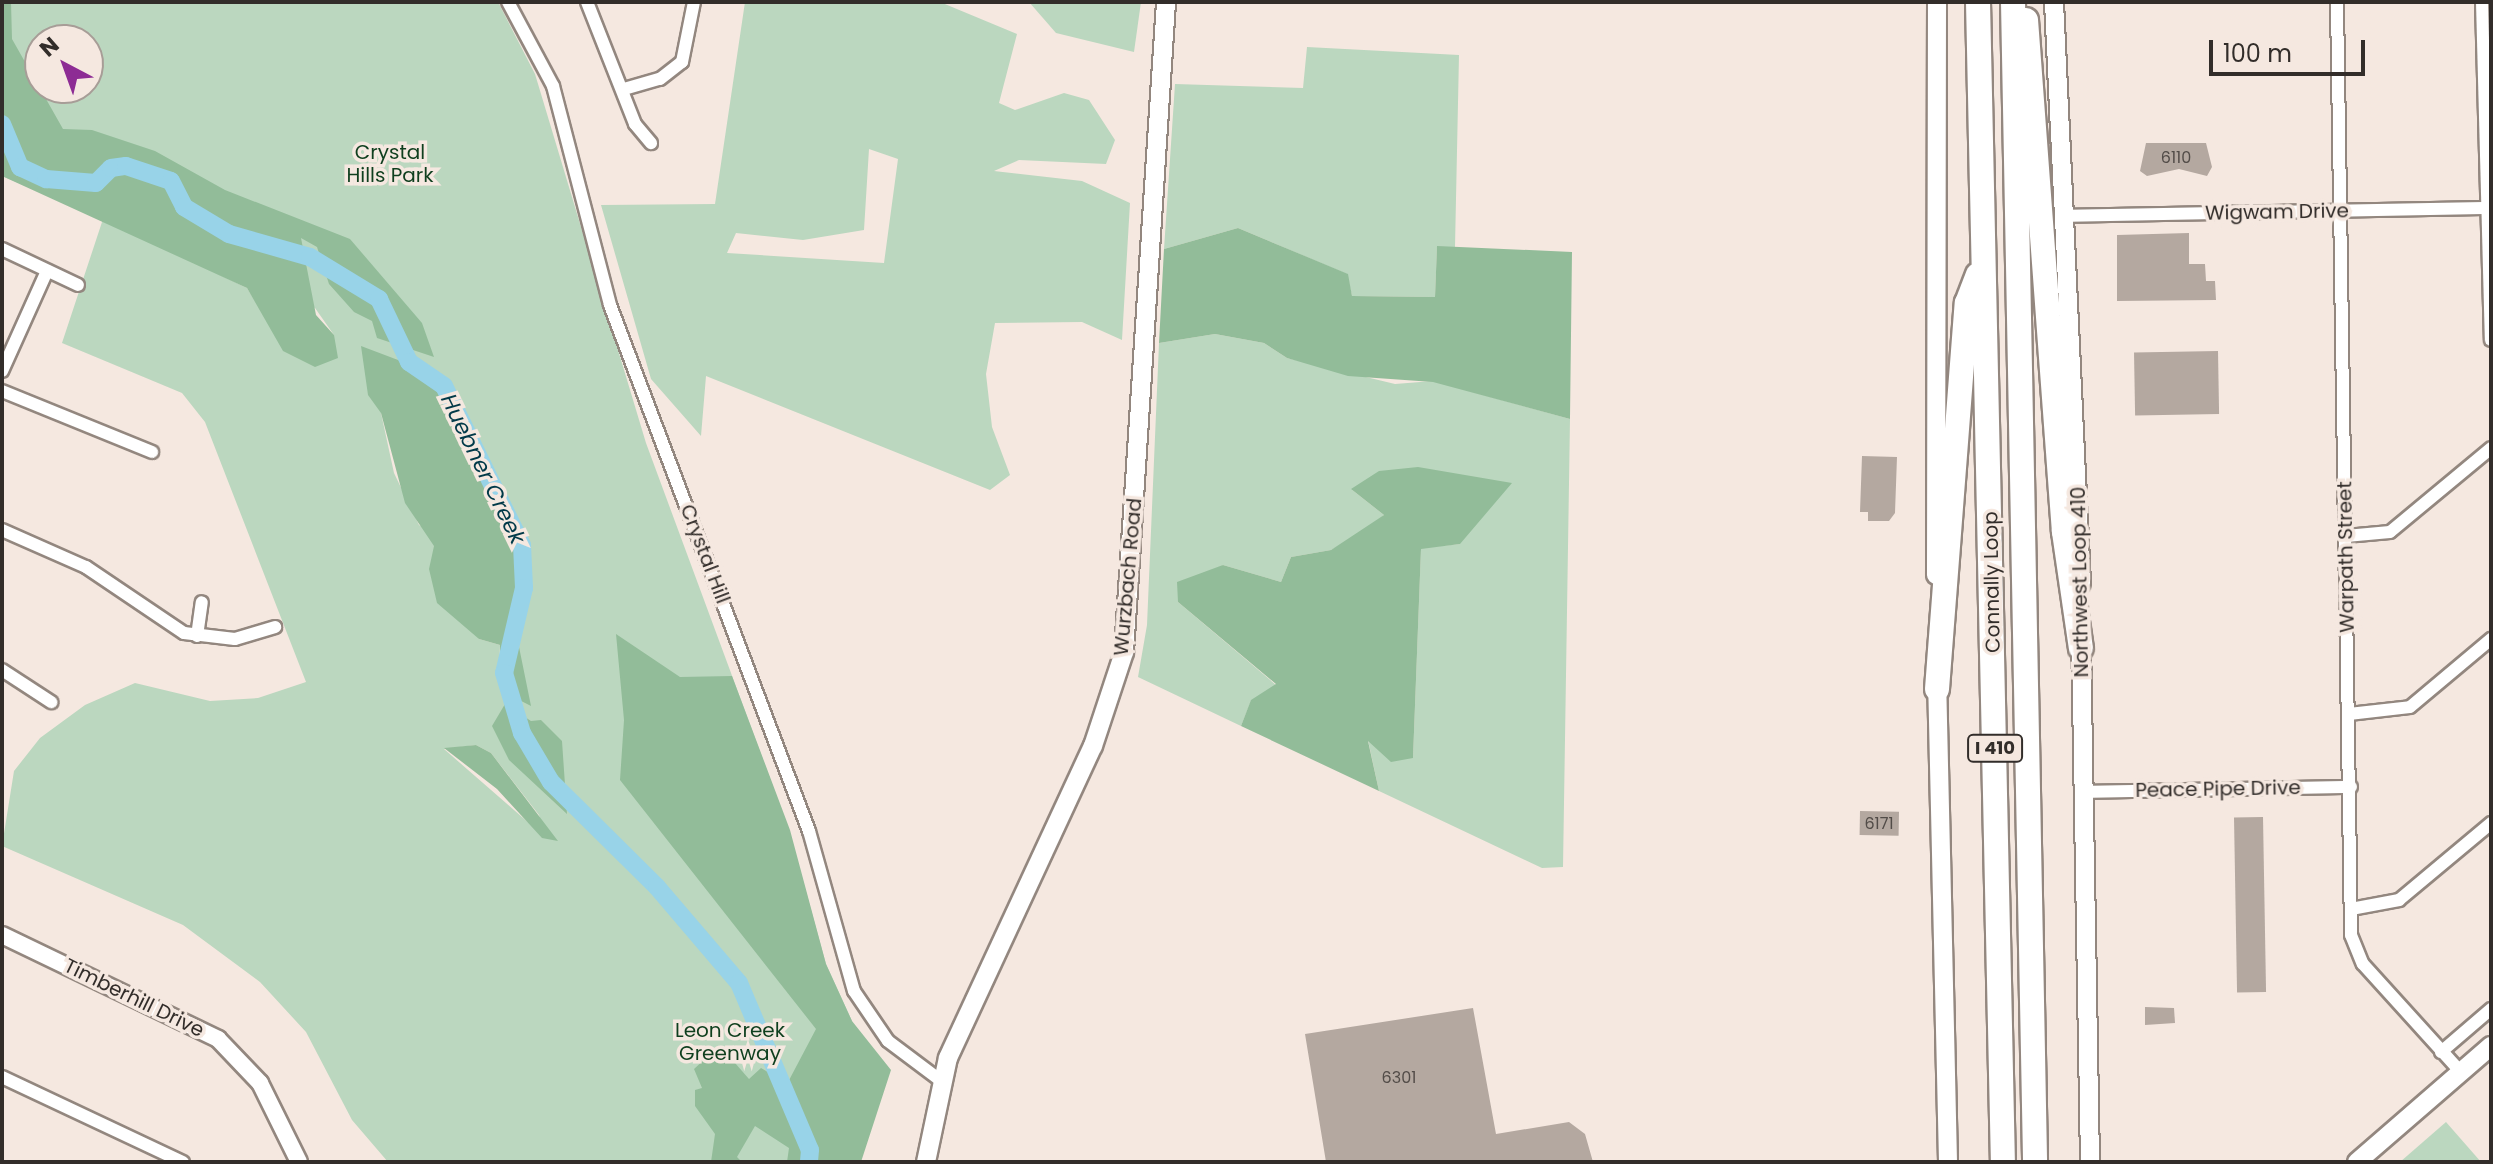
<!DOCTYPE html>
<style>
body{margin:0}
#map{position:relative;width:2493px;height:1164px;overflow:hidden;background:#f5e8e0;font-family:Poppins,sans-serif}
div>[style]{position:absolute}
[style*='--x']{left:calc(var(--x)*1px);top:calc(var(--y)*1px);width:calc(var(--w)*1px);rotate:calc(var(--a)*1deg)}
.green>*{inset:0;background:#bbd7bf}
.forest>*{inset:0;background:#92bc99}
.river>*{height:18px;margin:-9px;padding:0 9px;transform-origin:9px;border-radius:9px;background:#98d3e8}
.building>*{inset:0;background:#b4a8a0;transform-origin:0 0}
.roads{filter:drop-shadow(2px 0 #93877f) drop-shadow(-2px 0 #93877f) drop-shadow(0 2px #93877f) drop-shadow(0 -2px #93877f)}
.minor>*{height:12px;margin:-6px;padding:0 6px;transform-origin:6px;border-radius:6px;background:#fff}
.tertiary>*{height:16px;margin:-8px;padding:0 8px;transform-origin:8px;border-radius:8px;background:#fff}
.secondary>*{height:18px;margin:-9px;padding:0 9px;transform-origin:9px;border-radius:9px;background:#fff}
.motorway>*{height:24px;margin:-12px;padding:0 12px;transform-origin:12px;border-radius:12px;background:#fff}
span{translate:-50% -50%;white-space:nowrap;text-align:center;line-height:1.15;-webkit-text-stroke:7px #f5e8e0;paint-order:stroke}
.number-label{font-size:16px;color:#524c48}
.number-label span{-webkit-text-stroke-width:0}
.shield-label span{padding:2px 6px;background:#f5e8e0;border:2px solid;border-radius:6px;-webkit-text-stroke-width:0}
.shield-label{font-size:18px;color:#322d2a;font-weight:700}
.park-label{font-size:20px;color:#0f3f1e}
.street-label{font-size:20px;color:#322d2a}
.water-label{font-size:22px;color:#013948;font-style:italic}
.frame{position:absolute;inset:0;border:4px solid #322d2a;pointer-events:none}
.north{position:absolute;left:24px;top:24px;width:80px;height:80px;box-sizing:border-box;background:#f5e8e0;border:2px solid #a79d97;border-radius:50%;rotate:319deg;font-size:22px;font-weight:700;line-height:32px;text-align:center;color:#322d2a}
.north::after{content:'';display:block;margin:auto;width:28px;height:36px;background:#8d2c94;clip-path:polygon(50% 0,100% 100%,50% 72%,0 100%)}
.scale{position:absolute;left:2209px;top:40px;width:156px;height:36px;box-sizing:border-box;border:4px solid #322d2a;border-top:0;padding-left:10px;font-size:24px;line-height:28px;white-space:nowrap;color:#322d2a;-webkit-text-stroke:6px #f5e8e0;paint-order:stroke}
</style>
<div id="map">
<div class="green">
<i style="clip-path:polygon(evenodd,2px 2px,498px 2px,535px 74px,646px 443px,789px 830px,826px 964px,852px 1021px,861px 1162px,388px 1162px,352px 1120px,306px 1032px,260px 982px,183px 925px,2px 846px,14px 771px,40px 738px,85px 705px,135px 683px,210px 701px,258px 698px,306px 682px,205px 422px,182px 393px,62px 343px,103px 219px,2px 176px,2px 2px,40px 40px,88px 40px,88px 88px,40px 88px,40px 40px,2px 2px,125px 229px,315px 308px,334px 335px,255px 301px,247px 288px,125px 229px,2px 2px,443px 377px,519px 539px,499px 683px,500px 645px,479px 639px,429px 531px,419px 525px,394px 473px,381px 413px,443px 377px,2px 2px,476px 745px,491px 753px,539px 815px,546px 838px,444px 749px,476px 745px)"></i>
<i style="clip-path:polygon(evenodd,745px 2px,940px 2px,1017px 34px,999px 103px,1015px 110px,1064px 93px,1089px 100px,1115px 140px,1106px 164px,1019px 160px,994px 171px,1082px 181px,1130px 203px,1122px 340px,1082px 322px,995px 323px,986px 374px,992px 427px,1010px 475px,990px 490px,706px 376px,701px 436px,651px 379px,601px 205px,715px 204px,745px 2px,869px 149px,898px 159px,884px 263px,727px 253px,736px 233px,803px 240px,864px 230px,869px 149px)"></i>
<i style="clip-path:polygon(1029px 2px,1141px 2px,1134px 52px,1056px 33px)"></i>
<i style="clip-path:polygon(1307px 47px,1459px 55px,1455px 247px,1437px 247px,1435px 297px,1352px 296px,1347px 274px,1238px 228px,1164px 249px,1175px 84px,1303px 88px)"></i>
<i style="clip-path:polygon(1215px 334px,1264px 343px,1287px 358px,1395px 384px,1433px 381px,1570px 419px,1563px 867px,1542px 868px,1379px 791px,1368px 740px,1413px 758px,1421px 548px,1460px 544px,1351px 489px,1384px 515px,1368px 530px,1331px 550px,1291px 557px,1281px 582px,1223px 565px,1178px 602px,1276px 685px,1251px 701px,1241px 726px,1138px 677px,1147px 625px,1159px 343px)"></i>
<i style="clip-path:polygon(2446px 1122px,2481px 1162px,2400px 1162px)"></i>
</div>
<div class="forest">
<i style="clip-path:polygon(2px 2px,11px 2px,12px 39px,63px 129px,92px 130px,155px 151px,225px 190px,350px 239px,422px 323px,434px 357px,377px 338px,372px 321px,354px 312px,329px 284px,317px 247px,301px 238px,316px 315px,334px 335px,338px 358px,315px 367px,283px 351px,247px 288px,2px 176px)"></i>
<i style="clip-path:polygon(1238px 228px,1348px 274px,1352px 296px,1435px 297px,1437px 246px,1572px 252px,1570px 419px,1433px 382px,1348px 376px,1287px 358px,1264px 343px,1215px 334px,1159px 343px,1164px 249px)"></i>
<i style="clip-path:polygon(361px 346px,443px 377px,504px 505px,519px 539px,517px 637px,531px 706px,500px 690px,500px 645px,479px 639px,437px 603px,429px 569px,434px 546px,405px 503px,381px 413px,368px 395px)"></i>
<i style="clip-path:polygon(1418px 467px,1512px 483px,1460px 544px,1421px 549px,1413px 758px,1391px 762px,1368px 741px,1379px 791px,1241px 726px,1251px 700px,1276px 684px,1178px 602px,1177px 582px,1223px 565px,1281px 582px,1291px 557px,1331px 550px,1384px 515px,1351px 489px,1379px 471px)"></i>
<i style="clip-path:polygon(616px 634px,680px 677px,732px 676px,790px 830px,826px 964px,852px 1021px,891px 1070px,861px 1162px,787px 1162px,789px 1148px,755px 1126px,737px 1157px,742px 1162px,711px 1162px,715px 1134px,695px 1106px,695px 1090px,702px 1088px,694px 1069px,706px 1058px,728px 1055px,749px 1079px,761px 1068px,787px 1084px,816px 1029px,620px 780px,624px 720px)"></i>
<i style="clip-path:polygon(505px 704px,531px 721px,541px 720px,562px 741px,567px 814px,509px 760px,492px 726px)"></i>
<i style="clip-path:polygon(476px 745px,491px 753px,558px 841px,542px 838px,497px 789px,444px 748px)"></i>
</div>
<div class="river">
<i style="--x:2;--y:124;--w:47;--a:67.3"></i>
<i style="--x:20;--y:167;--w:29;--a:25"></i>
<i style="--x:46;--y:179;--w:50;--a:4.6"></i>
<i style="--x:96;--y:183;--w:21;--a:-45"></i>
<i style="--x:111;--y:168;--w:15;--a:-8"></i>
<i style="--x:126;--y:166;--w:47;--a:18.4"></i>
<i style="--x:171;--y:181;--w:29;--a:63"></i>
<i style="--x:184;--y:207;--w:52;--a:31"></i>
<i style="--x:229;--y:234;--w:84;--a:15.9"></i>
<i style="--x:310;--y:257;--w:81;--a:31.3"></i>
<i style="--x:379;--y:299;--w:70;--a:64.5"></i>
<i style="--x:409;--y:362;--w:42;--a:34.4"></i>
<i style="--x:444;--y:386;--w:177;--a:63.9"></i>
<i style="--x:522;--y:545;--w:43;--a:87.3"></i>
<i style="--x:524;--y:588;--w:87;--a:103.2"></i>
<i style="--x:504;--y:673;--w:63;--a:73.3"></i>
<i style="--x:522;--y:733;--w:57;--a:59.4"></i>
<i style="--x:551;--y:782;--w:149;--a:44.7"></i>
<i style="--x:657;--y:887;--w:126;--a:49.5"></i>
<i style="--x:739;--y:983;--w:181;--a:67"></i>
<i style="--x:810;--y:1150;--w:12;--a:95"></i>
</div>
<div class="building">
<i style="clip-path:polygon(2146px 143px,2206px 143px,2212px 167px,2207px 176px,2179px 169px,2147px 176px,2140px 171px)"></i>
<i style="clip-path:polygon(2189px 233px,2189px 264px,2205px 264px,2206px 281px,2215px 281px,2216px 300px,2117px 301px,2117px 235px)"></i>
<i style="left:2218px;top:351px;width:63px;height:84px;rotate:89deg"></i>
<i style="clip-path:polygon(1862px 456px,1897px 457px,1895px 513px,1889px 521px,1868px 521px,1868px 512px,1860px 512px)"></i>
<i style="left:1860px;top:811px;width:39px;height:24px;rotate:1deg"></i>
<i style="left:2263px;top:817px;width:175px;height:29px;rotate:89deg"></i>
<i style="clip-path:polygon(2145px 1007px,2174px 1008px,2175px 1023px,2145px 1025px)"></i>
<i style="clip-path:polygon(1473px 1008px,1496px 1134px,1569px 1122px,1585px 1134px,1593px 1162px,1326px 1162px,1305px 1034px)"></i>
</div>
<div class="roads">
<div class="minor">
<i style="--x:508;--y:2;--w:95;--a:61.8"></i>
<i style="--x:553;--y:86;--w:226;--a:75.4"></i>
<i style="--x:610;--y:305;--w:562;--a:69.28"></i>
<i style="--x:809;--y:831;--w:166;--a:74.3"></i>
<i style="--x:854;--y:991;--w:60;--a:55.8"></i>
<i style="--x:888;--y:1041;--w:65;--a:36.9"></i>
<i style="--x:587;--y:2;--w:131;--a:68.5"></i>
<i style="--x:635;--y:124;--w:25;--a:50"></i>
<i style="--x:2337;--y:2;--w:933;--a:89.14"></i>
<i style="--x:2351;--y:935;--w:31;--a:68"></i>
<i style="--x:2363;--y:964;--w:146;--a:47.8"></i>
<i style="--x:2482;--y:2;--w:338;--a:88.5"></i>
<i style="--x:624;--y:89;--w:37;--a:-16"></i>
<i style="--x:660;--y:79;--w:28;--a:-38"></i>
<i style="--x:682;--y:62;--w:61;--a:-78.7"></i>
<i style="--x:2063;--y:216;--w:428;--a:-1.1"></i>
<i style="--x:2;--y:249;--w:84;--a:25.3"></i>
<i style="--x:2;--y:371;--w:110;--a:-65.8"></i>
<i style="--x:2;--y:391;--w:162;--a:22.1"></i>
<i style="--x:2;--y:530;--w:92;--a:23.8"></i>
<i style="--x:86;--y:567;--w:118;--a:34"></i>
<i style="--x:184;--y:633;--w:51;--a:6.7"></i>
<i style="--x:235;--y:639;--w:42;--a:-16.7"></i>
<i style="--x:2346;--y:536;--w:44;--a:-5.2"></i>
<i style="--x:2390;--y:532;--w:131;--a:-39.7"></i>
<i style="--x:197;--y:636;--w:34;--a:-82"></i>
<i style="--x:2;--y:670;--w:59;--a:33.1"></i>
<i style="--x:2349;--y:714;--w:61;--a:-6.5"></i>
<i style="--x:2410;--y:707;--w:106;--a:-40"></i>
<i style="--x:2085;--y:792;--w:266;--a:-1.1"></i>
<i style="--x:2351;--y:909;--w:49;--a:-10.6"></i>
<i style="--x:2399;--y:900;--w:120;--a:-39.9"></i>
<i style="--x:2441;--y:1052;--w:66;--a:-40.7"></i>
<i style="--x:2;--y:1077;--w:200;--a:25.2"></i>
</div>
<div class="tertiary">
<i style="--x:2;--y:935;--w:240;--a:25.7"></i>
<i style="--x:218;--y:1039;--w:61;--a:46.3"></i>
<i style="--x:260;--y:1083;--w:88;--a:63.7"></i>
</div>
<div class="secondary">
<i style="--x:2054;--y:2;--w:582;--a:87.34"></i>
<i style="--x:1936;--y:575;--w:573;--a:-89.9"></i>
<i style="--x:2081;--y:637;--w:525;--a:89.02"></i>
<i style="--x:1937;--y:677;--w:485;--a:88.7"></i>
<i style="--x:926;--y:1162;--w:106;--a:-78.1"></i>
<i style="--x:948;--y:1058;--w:344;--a:-65.1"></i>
<i style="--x:1093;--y:746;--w:99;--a:-71.7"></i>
<i style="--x:1124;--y:652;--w:651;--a:-86.3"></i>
<i style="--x:2357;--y:1162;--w:177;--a:-40.9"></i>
</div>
<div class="motorway">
<i style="--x:1978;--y:2;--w:1160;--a:88.77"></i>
<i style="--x:2013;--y:2;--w:1160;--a:88.91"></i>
<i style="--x:2026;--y:20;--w:513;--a:85.76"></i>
<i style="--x:2064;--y:532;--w:117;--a:81.7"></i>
<i style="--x:1937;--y:689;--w:387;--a:-85.6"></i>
<i style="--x:1967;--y:303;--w:30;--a:-69"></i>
</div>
</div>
<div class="number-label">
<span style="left:2176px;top:158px">6110</span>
<span style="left:1879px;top:824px">6171</span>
<span style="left:1399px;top:1078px">6301</span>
</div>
<div class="shield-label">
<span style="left:1995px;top:748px">I 410</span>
</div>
<div class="park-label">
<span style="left:390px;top:164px">Crystal<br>Hills Park</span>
<span style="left:730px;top:1042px">Leon Creek<br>Greenway</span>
</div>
<div class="street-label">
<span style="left:2277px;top:212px;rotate:-1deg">Wigwam Drive</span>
<span style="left:705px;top:554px;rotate:69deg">Crystal Hill</span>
<span style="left:2346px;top:557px;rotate:-91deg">Warpath Street</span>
<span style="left:1128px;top:577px;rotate:-85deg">Wurzbach Road</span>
<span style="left:1992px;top:582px;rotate:-91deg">Connally Loop</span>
<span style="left:2080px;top:582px;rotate:-91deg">Northwest Loop 410</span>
<span style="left:2218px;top:789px;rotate:-1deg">Peace Pipe Drive</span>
<span style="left:134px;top:998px;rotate:26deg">Timberhill Drive</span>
</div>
<div class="water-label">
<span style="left:483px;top:469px;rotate:64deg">Huebner Creek</span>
</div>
<div class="frame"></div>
<div class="north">N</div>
<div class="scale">100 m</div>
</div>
